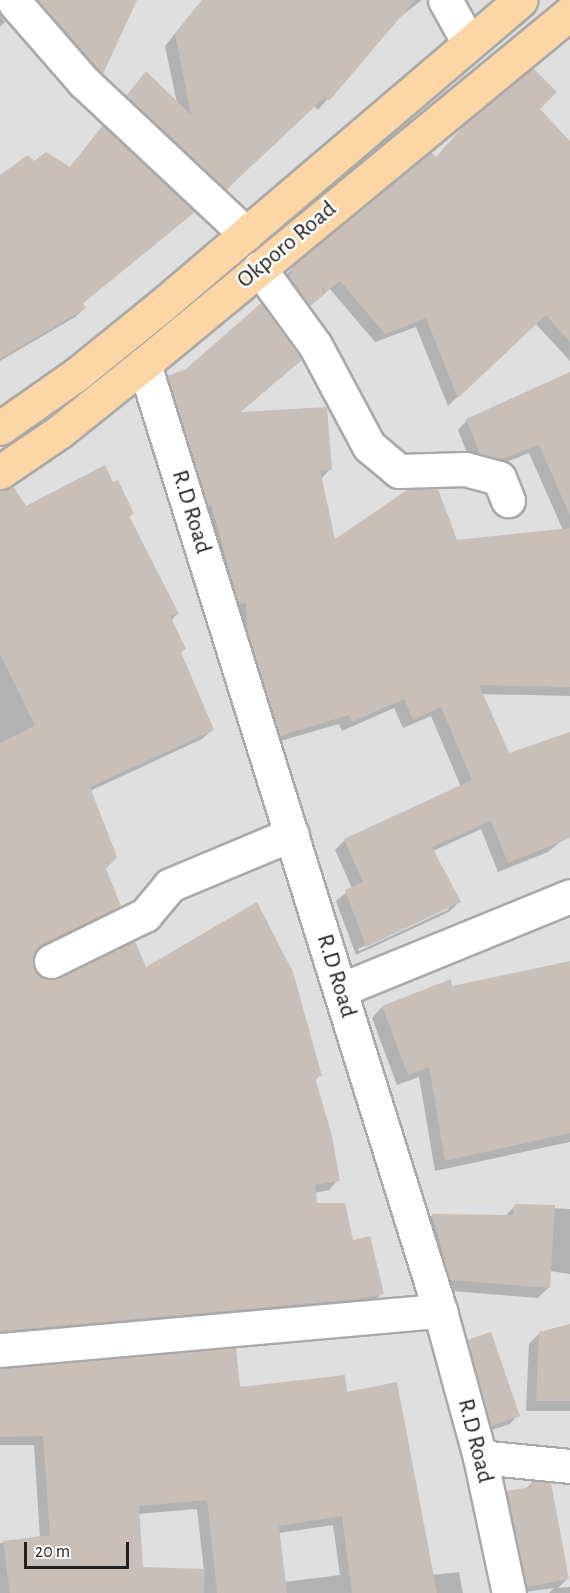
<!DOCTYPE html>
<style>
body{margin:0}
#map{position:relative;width:570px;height:1593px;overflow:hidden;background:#f2efe9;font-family:"Alegreya Sans",sans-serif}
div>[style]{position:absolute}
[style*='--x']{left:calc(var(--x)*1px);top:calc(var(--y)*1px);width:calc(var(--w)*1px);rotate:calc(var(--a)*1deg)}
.residential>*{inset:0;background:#e0dfdf;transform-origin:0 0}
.shadow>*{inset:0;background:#0003}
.building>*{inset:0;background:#c7bfb8}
.roads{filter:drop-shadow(2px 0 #a9a9a9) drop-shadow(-2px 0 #a9a9a9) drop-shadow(0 2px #a9a9a9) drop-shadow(0 -2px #a9a9a9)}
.minor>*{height:33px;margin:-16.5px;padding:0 16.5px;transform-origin:16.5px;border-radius:16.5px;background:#fff}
.major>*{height:33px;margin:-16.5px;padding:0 16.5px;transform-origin:16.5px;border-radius:16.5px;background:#fcd6a4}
span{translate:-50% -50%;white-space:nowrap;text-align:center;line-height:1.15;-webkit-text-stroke:5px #fff;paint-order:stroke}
.street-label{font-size:24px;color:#222}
.scale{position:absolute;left:24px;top:1542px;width:105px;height:27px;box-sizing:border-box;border:3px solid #222;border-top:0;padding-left:8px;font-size:18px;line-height:21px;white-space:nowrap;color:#222;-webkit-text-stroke:4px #fff;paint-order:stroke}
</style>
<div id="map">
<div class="residential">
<i style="left:0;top:0;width:570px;height:1593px"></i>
</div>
<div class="shadow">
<i style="clip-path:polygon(19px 0,136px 0,102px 73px,92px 82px)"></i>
<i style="clip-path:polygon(202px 0,422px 0,395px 21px,318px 110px,314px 106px,215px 199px,117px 107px,146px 73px,177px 103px,165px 46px)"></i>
<i style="clip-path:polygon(0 15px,5px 22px,0 27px)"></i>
<i style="clip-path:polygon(538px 109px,570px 143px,570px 361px,535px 323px,448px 406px,416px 327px,375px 342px,330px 289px,300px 314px,284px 277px,294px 267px,436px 159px)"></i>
<i style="clip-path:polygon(103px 127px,183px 221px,82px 304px,85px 308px,75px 317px,0 361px,0 176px,69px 168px)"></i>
<i style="clip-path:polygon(evenodd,290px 369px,238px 414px,330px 469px,321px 479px,334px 542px,456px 541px,563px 530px,529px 453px,492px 468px,471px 463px,458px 430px,467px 420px,570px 374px,570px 696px,481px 694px,508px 755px,570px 733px,570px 834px,548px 852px,498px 872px,481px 829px,433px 851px,459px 902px,449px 912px,356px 955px,336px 901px,352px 888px,335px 850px,345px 840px,461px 787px,431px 716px,403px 728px,394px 708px,342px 731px,339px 724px,270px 744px,158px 387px,168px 377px,290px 369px,449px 906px,449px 909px,359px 951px,358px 949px,449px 906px)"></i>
<i style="clip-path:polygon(113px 484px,132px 514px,128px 518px,177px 614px,171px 621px,184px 649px,180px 654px,212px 730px,202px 739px,90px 791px,104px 868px,119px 906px,110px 915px,34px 952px,32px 969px,40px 978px,59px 980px,145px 969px,320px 1075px,314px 1081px,338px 1180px,329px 1190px,314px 1193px,315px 1205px,352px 1242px,382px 1293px,372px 1303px,0 1339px,0 495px,26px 508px)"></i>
<i style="clip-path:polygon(570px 962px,570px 1142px,435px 1171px,419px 1077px,397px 1085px,372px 1018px,382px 1007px,450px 982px,451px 988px)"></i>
<i style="clip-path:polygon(515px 1206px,570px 1209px,570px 1274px,550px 1271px,548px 1288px,538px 1298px,440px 1290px,423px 1225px,433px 1215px,505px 1216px)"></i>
<i style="clip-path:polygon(570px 1325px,570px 1411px,526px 1411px,529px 1344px,540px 1333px)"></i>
<i style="clip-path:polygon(468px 1341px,518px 1415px,510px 1424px,483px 1433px,460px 1350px)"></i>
<i style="clip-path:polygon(evenodd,0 1370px,346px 1394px,432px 1575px,459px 1572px,463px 1593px,0 1593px,0 1543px,40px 1538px,34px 1445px,0 1445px,0 1370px,197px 1509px,204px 1571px,142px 1568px,138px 1514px,197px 1509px,0 1370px,333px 1525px,340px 1575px,284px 1582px,279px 1533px,333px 1525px)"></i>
<i style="clip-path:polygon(532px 1483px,567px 1579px,558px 1588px,570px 1587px,570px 1593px,549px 1593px,554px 1588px,518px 1593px,499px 1501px,507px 1493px,525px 1489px)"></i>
</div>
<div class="building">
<i style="clip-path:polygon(37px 0,137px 0,103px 74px)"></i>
<i style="clip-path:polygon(202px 0,415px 0,329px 101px,325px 97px,226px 190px,126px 96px,146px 71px,191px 115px,175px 34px)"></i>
<i style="clip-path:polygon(533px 68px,557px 92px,540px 109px,570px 141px,570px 342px,546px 315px,458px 398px,426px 318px,385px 334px,340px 281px,326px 292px,322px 286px,323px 295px,310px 306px,289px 278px,293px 266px,431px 152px,436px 157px,467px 122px)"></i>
<i style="clip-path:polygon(103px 125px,195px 212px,83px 303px,86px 308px,0 359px,0 175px,28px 155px,34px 161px,46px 152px,70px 167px)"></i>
<i style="clip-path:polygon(261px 303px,302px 360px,240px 412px,327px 407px,332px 470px,320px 470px,335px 539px,407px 490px,438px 489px,457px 540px,570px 528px,570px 687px,479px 685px,509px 753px,570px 732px,570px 838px,508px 863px,491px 821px,432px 847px,461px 902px,366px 947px,345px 890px,363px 882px,344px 839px,472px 780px,441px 707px,413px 720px,404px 699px,352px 722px,349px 715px,280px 736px,247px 632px,246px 603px,239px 604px,211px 504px,208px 506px,167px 376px,186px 369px)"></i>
<i style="clip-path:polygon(570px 372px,570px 516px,539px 445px,502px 459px,480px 454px,466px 419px)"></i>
<i style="clip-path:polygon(105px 465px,113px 482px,118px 480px,134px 514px,129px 516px,179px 614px,170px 616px,186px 649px,181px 652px,214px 730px,90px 787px,117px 857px,106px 869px,121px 906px,42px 944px,35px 951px,34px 969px,41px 977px,59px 978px,135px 941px,146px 967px,257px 902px,293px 972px,322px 1076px,315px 1078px,332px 1136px,340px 1181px,315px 1185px,317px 1203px,345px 1203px,353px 1240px,370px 1236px,384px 1294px,359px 1299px,0 1331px,0 743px,35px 726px,0 654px,0 491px,13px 486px,26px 506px)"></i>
<i style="clip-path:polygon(570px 961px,570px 1133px,445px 1161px,429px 1067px,408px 1075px,382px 1006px,451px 979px,452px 986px)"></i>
<i style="clip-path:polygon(515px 1204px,555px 1205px,550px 1288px,450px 1280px,432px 1214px,513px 1215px)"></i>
<i style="clip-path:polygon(570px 1324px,570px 1401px,536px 1401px,539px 1332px)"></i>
<i style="clip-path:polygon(491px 1332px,520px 1416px,491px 1426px,467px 1340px)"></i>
<i style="clip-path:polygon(236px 1348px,240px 1387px,345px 1375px,347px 1392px,397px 1382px,437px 1593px,352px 1593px,342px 1516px,279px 1526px,287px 1593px,217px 1593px,207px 1500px,139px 1506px,143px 1567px,205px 1569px,204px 1593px,10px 1593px,3px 1541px,50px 1535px,43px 1436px,0 1437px,0 1368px)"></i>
<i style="clip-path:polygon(531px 1481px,551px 1483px,569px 1579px,527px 1587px,507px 1491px,531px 1487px)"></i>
</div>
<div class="roads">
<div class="minor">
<i style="--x:445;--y:0;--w:49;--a:60.8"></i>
<i style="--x:15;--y:3;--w:105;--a:48.9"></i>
<i style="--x:84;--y:82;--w:222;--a:43.2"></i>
<i style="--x:259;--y:268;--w:95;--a:54"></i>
<i style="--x:315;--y:345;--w:115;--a:61.9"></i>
<i style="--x:369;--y:446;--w:39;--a:40"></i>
<i style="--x:399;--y:471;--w:66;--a:-1.7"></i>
<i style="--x:465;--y:469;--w:35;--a:15"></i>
<i style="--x:499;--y:478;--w:24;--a:68"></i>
<i style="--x:144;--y:364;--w:992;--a:72.64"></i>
<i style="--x:440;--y:1311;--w:151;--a:74.7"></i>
<i style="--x:480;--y:1457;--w:139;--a:78"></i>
<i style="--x:51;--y:961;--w:105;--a:-26.1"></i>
<i style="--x:145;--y:915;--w:39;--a:-50"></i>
<i style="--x:170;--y:885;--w:132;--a:-22.7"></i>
<i style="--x:340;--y:990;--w:248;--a:-22.2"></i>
<i style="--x:0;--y:1350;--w:442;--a:-5.1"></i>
<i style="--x:480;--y:1457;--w:90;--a:5.7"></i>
</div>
<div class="major">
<i style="--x:0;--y:428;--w:94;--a:-35"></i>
<i style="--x:77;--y:374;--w:108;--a:-39"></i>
<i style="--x:161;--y:306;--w:472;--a:-40.4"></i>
<i style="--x:0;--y:472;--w:71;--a:-34.1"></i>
<i style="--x:59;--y:432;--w:109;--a:-38.7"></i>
<i style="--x:144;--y:364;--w:552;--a:-39.49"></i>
</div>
</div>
<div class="street-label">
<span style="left:287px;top:245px;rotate:-40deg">Okporo Road</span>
<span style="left:191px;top:512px;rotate:73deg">R.D Road</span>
<span style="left:336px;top:976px;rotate:73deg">R.D Road</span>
<span style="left:475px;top:1441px;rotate:76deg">R.D Road</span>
</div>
<div class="scale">20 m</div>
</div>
